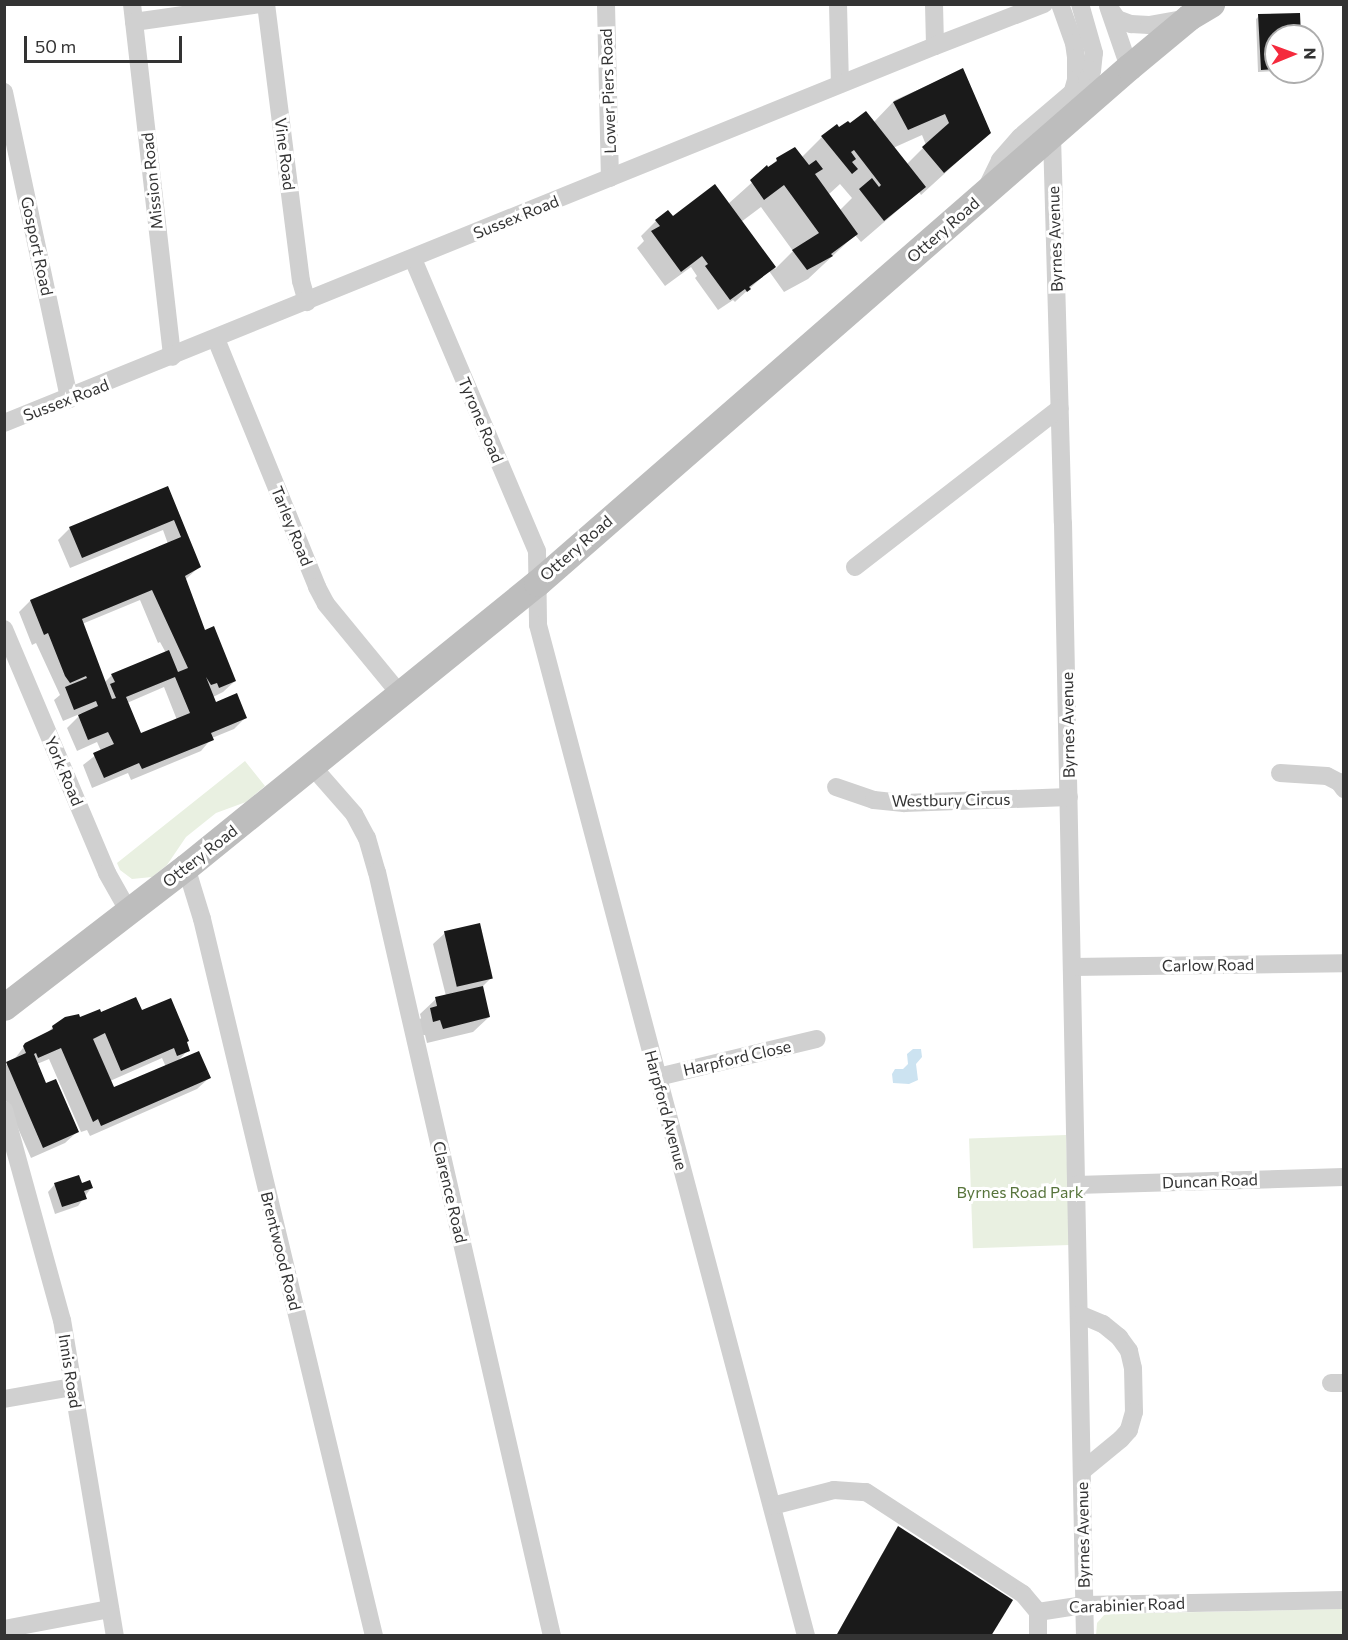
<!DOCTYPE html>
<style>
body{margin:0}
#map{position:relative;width:1348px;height:1640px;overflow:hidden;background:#fff;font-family:Commissioner,sans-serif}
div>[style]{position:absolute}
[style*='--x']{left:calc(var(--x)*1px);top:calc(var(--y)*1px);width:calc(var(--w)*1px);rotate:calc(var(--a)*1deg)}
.green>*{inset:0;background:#e9f0e1;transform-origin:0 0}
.water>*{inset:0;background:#cce3f1}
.shadow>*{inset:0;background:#0003}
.building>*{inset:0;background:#1a1a1a;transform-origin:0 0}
.street>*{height:18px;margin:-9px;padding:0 9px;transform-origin:9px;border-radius:9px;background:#d0d0d0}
.secondary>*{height:27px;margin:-13.5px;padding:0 13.5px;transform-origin:13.5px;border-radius:13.5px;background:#bdbdbd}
span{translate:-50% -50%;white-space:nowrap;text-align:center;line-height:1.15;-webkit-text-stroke:6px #fff;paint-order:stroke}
.street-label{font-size:16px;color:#333}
.park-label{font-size:16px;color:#57743b}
.frame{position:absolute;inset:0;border:6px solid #333;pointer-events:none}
.north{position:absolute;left:1264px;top:24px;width:60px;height:60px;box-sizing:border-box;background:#fff;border:2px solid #adadad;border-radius:50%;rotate:89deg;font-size:16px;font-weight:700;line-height:24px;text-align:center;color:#333}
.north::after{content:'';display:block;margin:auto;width:21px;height:27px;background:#f52a3d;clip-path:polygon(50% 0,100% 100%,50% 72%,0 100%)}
.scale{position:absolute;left:24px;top:36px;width:158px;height:27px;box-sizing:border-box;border:3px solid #333;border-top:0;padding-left:8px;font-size:18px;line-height:21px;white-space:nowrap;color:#333;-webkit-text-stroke:4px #fff;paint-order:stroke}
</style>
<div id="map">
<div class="green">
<i style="clip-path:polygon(245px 761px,265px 786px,246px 802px,216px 813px,186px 837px,167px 865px,152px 877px,132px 879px,120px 870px,117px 863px)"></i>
<i style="left:1066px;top:1135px;width:110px;height:97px;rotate:88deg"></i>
<i style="clip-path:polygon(1343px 1609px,1343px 1635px,1096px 1636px,1097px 1623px,1105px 1614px)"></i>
</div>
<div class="water">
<i style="clip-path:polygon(913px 1049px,921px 1049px,922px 1057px,916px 1064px,918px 1080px,909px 1084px,893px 1083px,892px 1074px,895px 1069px,903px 1069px,908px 1064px,907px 1054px)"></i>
</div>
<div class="shadow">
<i style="clip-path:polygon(1259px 16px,1299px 36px,1276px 36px,1276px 71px,1258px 72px,1256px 19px)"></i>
<i style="clip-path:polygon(evenodd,962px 70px,989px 133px,921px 195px,919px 192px,861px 242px,855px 235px,808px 279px,784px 292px,769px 271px,737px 300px,735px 302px,733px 300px,718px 310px,695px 278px,697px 276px,691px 267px,665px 286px,637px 248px,644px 241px,641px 236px,656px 221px,728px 204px,777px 160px,801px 158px,822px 137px,850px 125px,873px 123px,895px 100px,962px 70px,922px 135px,926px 145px,906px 165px,893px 148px,922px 135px,962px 70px,840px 184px,852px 198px,839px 211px,828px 195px,840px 184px,962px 70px,761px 207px,793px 251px,775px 269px,741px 222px,761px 207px)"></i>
<i style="clip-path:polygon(evenodd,167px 488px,199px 567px,185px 580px,204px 632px,235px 681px,223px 692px,213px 697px,215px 703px,246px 717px,234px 729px,212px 738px,201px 751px,131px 780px,128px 773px,92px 788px,83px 765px,101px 751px,97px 742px,77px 751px,67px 728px,82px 713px,63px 721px,54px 700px,60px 695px,36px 643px,32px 645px,19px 612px,30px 601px,168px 544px,163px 530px,70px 568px,58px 540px,70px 528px,167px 488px,140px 600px,158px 643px,160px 642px,166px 653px,112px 675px,104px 683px,82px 624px,140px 600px,167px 488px,164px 687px,177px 720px,140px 735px,127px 703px,164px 687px)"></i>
<i style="clip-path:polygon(445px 933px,492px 977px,482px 987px,489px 1017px,473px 1032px,427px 1043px,425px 1035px,418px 1036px,415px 1025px,421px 1018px,420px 1014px,436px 999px,446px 996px,433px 944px)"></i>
<i style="clip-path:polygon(evenodd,141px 1012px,185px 1043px,188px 1050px,178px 1061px,209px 1078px,197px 1089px,90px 1136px,87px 1130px,81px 1132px,49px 1059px,37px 1064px,46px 1085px,77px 1132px,65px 1143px,31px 1158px,4px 1096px,4px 1066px,13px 1061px,26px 1044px,45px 1035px,53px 1027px,100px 1014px,141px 1012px,162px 1058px,166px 1067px,113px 1089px,110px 1081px,162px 1058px)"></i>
<i style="clip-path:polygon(55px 1184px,81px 1185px,91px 1188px,78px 1206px,55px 1214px,48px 1192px)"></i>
<i style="clip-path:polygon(895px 1531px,989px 1636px,836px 1636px)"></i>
</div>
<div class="building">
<i style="clip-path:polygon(1300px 13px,1301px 36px,1276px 36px,1276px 69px,1261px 70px,1258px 14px)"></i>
<i style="clip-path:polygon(963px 68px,991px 133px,944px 173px,922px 147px,949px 123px,945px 114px,908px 130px,893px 102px)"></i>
<i style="clip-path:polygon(866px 111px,926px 187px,884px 221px,859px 189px,872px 178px,879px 187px,881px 185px,854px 150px,851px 152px,856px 159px,852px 162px,858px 169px,852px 174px,821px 136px,837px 124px,839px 127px,848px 121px,850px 123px)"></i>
<i style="clip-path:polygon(795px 147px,809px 165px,816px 160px,823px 169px,815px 174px,858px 234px,831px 254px,833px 256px,807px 270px,792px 250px,819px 233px,784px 185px,764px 200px,750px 180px,767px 165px,768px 167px,777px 161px,776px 158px)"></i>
<i style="clip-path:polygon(715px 184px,776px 267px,749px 287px,751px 289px,747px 292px,745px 289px,730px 300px,705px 266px,708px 264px,702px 256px,681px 272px,651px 231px,660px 226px,655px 220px,668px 210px,673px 216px)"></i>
<i style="clip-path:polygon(evenodd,168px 486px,201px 567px,185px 576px,205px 630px,214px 626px,236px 681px,219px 688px,217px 683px,211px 685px,206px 677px,216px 702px,237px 693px,247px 718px,211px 733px,214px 740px,142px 769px,139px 763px,104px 778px,93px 753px,114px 744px,108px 732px,88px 740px,78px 715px,98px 706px,96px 701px,74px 710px,65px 687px,87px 678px,86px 676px,70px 683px,65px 676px,48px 633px,44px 635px,30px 600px,181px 537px,174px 520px,82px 558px,69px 527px,168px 486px,152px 590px,188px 668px,178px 672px,169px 650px,111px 674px,115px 682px,110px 684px,116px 698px,112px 699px,82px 619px,152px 590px,168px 486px,175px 677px,190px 713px,141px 733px,126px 697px,175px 677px)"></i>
<i style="left:480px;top:923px;width:57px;height:37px;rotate:77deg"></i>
<i style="clip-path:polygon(483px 986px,490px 1017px,443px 1029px,440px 1020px,433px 1022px,430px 1008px,437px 1006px,435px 997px)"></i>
<i style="clip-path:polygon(136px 997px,142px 1010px,171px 998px,189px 1041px,187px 1042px,190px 1051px,177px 1056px,174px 1048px,121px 1071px,105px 1033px,93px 1039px,114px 1087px,199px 1051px,211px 1078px,101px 1126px,98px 1119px,93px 1122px,61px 1048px,38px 1058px,36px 1053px,34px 1054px,46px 1083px,56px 1079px,79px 1132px,43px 1148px,6px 1062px,26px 1053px,23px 1046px,25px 1043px,53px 1029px,52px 1026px,65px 1017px,79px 1014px,80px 1017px,100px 1009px,101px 1012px)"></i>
<i style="clip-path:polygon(79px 1175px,82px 1183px,90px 1180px,93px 1188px,84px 1191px,87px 1199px,62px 1207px,54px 1183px)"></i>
<i style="clip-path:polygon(898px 1526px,1013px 1600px,991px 1636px,836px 1636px)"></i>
</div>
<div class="street">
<i style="--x:132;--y:4;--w:355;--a:83.5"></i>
<i style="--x:266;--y:4;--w:279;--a:82.8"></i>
<i style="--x:301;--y:281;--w:22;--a:74"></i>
<i style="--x:606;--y:4;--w:174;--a:88.7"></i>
<i style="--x:838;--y:4;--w:80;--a:88.6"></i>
<i style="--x:934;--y:4;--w:42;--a:88.6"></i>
<i style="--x:1060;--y:4;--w:41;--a:70.3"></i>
<i style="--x:1074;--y:43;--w:15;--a:82"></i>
<i style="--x:1076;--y:58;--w:22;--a:90"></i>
<i style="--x:1076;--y:80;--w:15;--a:106"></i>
<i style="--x:1108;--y:6;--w:16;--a:55"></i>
<i style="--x:1117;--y:19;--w:15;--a:20"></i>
<i style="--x:1131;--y:24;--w:18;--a:3"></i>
<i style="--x:1149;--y:25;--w:34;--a:-10"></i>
<i style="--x:1109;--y:9;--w:61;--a:71"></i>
<i style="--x:134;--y:22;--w:127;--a:-8.1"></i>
<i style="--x:4;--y:92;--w:314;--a:78"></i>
<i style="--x:1052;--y:136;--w:387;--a:88.4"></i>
<i style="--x:1063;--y:523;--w:1113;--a:88.87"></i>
<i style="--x:989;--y:183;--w:25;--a:-64"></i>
<i style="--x:1000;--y:160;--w:30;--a:-49"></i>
<i style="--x:1020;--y:137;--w:88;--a:-40.4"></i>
<i style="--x:1087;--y:80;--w:10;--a:-61"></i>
<i style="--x:1092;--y:71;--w:18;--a:-84"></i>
<i style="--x:1094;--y:53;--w:51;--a:-105.9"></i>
<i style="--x:413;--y:259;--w:317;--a:67"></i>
<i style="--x:537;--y:551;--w:74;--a:89.2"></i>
<i style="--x:538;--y:625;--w:1046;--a:75.15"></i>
<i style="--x:216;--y:339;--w:268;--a:67.8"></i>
<i style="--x:317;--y:587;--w:19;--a:62"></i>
<i style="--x:326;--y:604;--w:117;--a:50.6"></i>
<i style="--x:4;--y:423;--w:1004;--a:-22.05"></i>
<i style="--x:935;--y:46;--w:117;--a:-21.1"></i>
<i style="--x:855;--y:567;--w:259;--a:-37.8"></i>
<i style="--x:4;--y:629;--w:265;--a:67.1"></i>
<i style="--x:107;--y:873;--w:45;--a:60.6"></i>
<i style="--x:312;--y:766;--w:64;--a:48.8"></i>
<i style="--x:354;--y:814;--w:27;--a:62"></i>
<i style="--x:367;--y:838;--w:35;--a:74"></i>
<i style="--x:377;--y:872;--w:784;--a:77.1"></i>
<i style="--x:1280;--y:773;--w:47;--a:3.7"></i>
<i style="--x:1327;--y:776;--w:13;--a:27"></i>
<i style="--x:1339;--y:782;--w:9;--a:54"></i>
<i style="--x:836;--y:787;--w:40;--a:18.9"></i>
<i style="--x:874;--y:800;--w:30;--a:6"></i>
<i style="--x:904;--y:803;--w:165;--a:-2.1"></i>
<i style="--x:186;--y:867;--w:54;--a:72.9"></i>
<i style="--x:202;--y:919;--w:737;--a:76.51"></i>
<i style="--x:1072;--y:967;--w:272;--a:-0.8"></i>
<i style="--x:658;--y:1077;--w:163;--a:-13.5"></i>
<i style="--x:4;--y:1110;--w:218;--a:74.6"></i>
<i style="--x:62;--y:1320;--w:320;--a:80.5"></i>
<i style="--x:1076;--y:1185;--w:268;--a:-1.7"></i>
<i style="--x:1079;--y:1314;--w:26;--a:23"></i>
<i style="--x:1103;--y:1324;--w:21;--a:39"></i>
<i style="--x:1119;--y:1337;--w:17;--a:54"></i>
<i style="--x:1129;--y:1351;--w:17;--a:77"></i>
<i style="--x:1133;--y:1368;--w:44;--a:88.7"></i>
<i style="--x:1134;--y:1412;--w:19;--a:106"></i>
<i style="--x:1129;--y:1430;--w:12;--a:132"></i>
<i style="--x:1121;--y:1439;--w:50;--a:140.6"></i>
<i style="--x:1331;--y:1383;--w:13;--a:0"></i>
<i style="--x:4;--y:1399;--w:70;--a:-9.9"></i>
<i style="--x:772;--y:1506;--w:64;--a:-14.5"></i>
<i style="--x:834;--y:1490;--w:32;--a:4"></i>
<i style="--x:866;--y:1492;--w:187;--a:33"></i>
<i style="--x:1023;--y:1594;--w:23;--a:50"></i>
<i style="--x:1038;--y:1612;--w:47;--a:-8.7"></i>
<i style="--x:1084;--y:1605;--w:260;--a:-1.1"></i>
<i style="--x:1038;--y:1612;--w:24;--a:90"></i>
<i style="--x:4;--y:1629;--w:108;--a:-10.7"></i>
</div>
<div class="secondary">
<i style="--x:4;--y:1007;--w:230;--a:-37.6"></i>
<i style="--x:186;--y:867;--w:452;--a:-39"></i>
<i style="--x:537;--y:583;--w:785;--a:-41.08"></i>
<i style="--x:1129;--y:67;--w:78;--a:-39.8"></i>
<i style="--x:1189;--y:17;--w:26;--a:-31"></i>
</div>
<div class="street-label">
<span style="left:608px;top:91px;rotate:-92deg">Lower Piers Road</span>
<span style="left:285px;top:154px;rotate:83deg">Vine Road</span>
<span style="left:152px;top:181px;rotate:-96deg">Mission Road</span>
<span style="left:516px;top:217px;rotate:-22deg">Sussex Road</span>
<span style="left:943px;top:230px;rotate:-41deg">Ottery Road</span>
<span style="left:1055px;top:239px;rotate:-92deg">Byrnes Avenue</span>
<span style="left:37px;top:246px;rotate:78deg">Gosport Road</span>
<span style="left:66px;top:400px;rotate:-21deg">Sussex Road</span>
<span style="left:481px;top:420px;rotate:67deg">Tyrone Road</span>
<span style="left:292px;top:526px;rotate:68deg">Tarley Road</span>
<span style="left:576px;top:548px;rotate:-41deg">Ottery Road</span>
<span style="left:1068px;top:725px;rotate:-91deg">Byrnes Avenue</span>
<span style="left:64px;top:771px;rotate:67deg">York Road</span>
<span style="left:951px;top:800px;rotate:-1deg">Westbury Circus</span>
<span style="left:200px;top:856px;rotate:-38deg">Ottery Road</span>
<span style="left:1208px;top:965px;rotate:-1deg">Carlow Road</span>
<span style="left:737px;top:1058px;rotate:-13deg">Harpford Close</span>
<span style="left:666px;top:1110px;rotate:75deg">Harpford Avenue</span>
<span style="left:1210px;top:1181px;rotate:-2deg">Duncan Road</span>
<span style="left:450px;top:1192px;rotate:77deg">Clarence Road</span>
<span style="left:281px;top:1251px;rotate:76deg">Brentwood Road</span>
<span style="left:70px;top:1371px;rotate:81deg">Innis Road</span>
<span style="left:1083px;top:1535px;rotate:-91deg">Byrnes Avenue</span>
<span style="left:1127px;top:1605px;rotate:-2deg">Carabinier Road</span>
</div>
<div class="park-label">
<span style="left:1020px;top:1192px">Byrnes Road Park</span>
</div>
<div class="frame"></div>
<div class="north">N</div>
<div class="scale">50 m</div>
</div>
